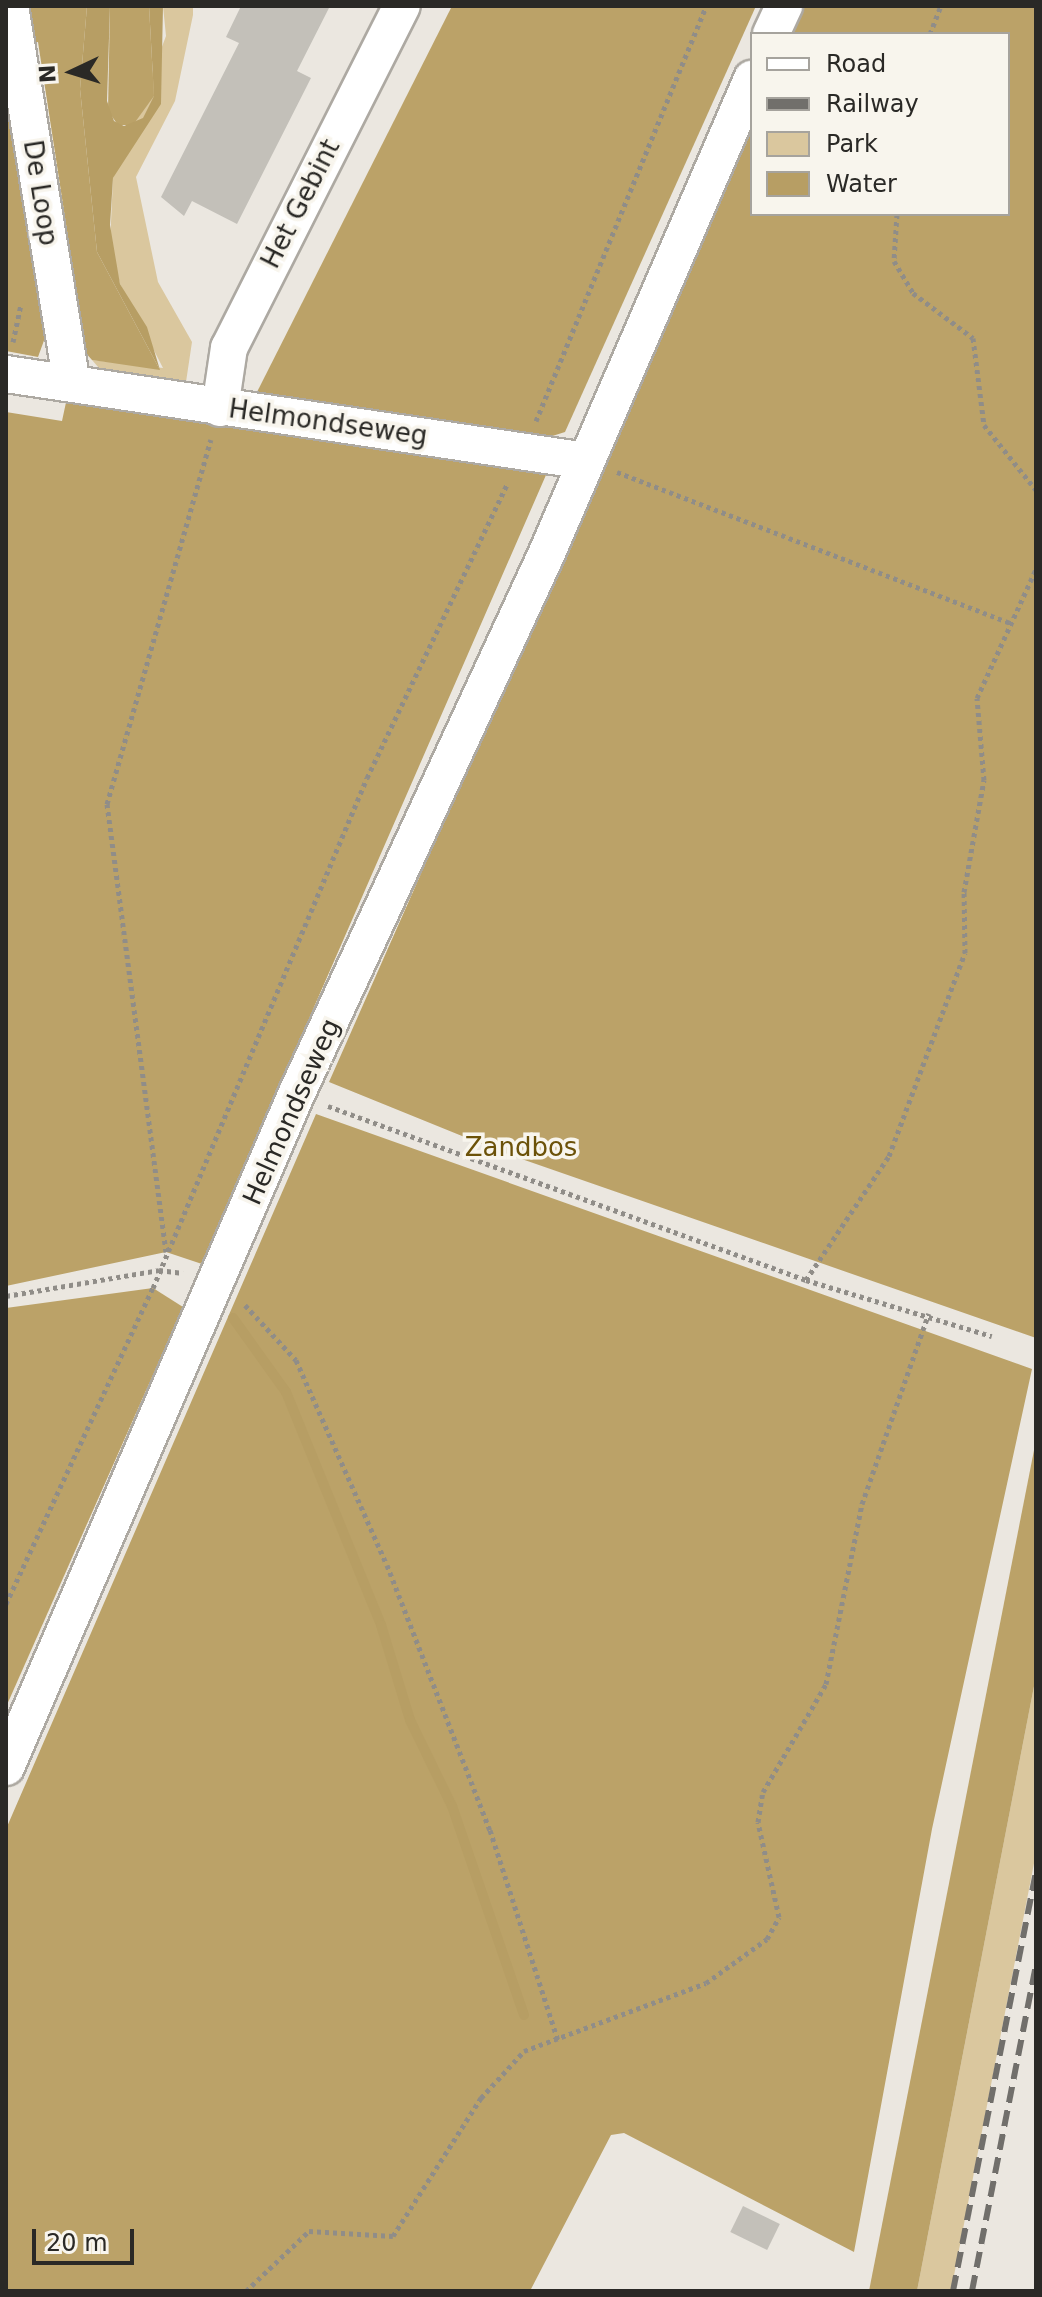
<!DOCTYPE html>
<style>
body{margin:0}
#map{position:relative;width:1042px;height:2297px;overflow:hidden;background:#ebe7e0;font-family:"DejaVu Sans",sans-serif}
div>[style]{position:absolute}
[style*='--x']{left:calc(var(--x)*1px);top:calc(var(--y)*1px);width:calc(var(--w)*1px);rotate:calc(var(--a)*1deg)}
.green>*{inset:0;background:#dac79e}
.forest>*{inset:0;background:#bba268}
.water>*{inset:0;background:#b79e64}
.stream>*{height:10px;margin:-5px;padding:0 5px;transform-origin:5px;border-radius:5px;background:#b79e64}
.building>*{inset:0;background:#c3c0b9;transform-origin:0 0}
.path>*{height:5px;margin-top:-2.5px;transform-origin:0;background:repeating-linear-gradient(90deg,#908d88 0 4px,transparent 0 8px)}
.roads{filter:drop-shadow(2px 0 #ada9a2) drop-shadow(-2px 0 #ada9a2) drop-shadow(0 2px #ada9a2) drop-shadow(0 -2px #ada9a2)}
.minor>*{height:36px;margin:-18px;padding:0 18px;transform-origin:18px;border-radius:18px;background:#fff}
.rail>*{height:6px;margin-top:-3px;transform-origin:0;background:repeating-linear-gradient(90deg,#716f6b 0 16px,transparent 0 24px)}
span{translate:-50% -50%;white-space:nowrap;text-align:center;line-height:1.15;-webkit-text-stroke:7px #f8f5ed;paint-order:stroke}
.street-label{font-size:26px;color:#2a2926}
.park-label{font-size:26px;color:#6c5209}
.frame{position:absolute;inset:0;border:8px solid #2a2926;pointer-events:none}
.legend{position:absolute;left:750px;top:32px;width:260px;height:184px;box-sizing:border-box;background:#f8f5ed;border:2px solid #a6a39d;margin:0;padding:10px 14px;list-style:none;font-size:24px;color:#2a2926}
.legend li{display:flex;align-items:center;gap:16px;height:40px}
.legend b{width:40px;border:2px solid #a6a39d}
.north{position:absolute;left:32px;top:32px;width:80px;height:80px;-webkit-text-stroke:6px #f8f5ed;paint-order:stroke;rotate:266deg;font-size:22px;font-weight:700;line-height:32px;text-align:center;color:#2a2926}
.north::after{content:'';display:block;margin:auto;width:28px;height:36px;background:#2a2926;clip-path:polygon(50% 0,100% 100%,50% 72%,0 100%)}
.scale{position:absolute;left:32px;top:2229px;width:102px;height:36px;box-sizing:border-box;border:4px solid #2a2926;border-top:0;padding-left:10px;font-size:24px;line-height:28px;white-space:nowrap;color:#2a2926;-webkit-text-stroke:6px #f8f5ed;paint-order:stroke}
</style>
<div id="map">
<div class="green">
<i style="clip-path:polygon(163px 6px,193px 6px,193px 15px,175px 101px,136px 177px,158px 282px,192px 342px,186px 382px,99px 368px,92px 360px,163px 368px,120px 284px,110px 244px,113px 178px,166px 36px)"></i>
<i style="clip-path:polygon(1036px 1676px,1036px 1853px,951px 2291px,917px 2291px)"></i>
</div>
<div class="forest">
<i style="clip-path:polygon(22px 6px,87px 6px,80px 89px,97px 252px,160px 370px,92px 360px,84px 351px,66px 291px,76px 289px,38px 42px,28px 43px)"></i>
<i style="clip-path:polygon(110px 6px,149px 6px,154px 96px,133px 125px,118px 125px,108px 111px)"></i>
<i style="clip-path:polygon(452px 6px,756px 6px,565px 432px,546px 438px,256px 394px)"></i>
<i style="clip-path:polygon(805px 6px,1036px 6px,1036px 1338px,499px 1151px,329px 1082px,752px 124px,752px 214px,1008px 214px,1008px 34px,792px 34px)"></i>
<i style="clip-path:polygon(6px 84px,50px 324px,38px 357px,6px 351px)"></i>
<i style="clip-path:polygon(68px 393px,546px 475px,202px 1264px,166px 1252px,6px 1286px,6px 412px,62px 421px)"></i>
<i style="clip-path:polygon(316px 1114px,1032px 1369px,932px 1829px,854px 2252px,624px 2133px,611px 2135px,530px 2291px,6px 2291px,6px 1829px)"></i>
<i style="clip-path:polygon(153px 1288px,183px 1307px,6px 1707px,6px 1308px)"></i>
<i style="clip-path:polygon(1036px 1440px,1036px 1676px,917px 2291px,869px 2291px)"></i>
</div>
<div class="water">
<i style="clip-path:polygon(87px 6px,110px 6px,107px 101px,114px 121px,124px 126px,143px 118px,154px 96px,149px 6px,163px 6px,161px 104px,113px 178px,110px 225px,120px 284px,147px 327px,160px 370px,97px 252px,80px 89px)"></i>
</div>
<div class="stream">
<i style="--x:233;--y:1318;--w:91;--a:54.4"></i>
<i style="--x:286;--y:1392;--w:252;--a:67.8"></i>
<i style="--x:381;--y:1625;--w:99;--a:73"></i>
<i style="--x:410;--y:1720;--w:96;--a:64"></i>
<i style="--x:452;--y:1806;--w:221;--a:71"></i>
</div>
<div class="building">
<i style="clip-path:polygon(241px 6px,330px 6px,297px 71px,311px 78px,237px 224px,192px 201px,184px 216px,161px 197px,239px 43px,226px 37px)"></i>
<i style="left:743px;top:2206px;width:41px;height:29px;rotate:26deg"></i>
</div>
<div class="path">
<i style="--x:930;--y:34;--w:30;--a:-69"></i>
<i style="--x:897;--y:214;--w:47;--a:93.7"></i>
<i style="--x:894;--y:261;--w:37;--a:59"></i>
<i style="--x:913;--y:293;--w:75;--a:36.9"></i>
<i style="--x:973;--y:338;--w:88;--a:82.8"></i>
<i style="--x:984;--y:425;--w:83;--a:51.3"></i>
<i style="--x:13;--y:342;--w:38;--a:-78"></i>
<i style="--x:536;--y:421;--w:448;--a:-67.7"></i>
<i style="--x:617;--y:472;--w:422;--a:21"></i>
<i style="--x:328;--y:1106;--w:509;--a:20"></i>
<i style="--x:806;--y:1280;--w:194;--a:16.8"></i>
<i style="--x:166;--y:1252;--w:452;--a:-97.5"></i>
<i style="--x:107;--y:804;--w:379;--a:-74.1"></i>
<i style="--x:806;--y:1280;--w:149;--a:-56.2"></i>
<i style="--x:889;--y:1156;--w:217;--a:-69.5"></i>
<i style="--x:965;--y:953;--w:61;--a:-90.9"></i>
<i style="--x:964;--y:892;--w:114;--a:-79.9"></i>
<i style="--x:984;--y:780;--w:82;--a:-94.9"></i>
<i style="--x:977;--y:698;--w:142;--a:-65.4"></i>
<i style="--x:6;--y:1296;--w:155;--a:-9.6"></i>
<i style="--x:159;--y:1270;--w:24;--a:7"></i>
<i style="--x:245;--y:1305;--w:75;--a:47.2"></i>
<i style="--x:296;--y:1360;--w:224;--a:66.1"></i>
<i style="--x:387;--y:1565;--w:284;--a:68.8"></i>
<i style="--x:490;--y:1830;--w:222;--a:72.1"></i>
<i style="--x:6;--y:1604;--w:349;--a:-65.1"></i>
<i style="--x:153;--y:1288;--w:553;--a:-67.24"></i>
<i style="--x:367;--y:778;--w:325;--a:-64.5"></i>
<i style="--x:246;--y:2291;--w:87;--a:-43.6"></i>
<i style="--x:309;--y:2231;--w:84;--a:3.4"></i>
<i style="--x:393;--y:2236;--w:164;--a:-57.5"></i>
<i style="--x:481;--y:2098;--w:64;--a:-47.5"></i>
<i style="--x:524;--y:2051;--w:194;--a:-20.5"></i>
<i style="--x:706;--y:1983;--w:75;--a:-35.8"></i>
<i style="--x:767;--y:1939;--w:25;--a:-61"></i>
<i style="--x:779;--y:1917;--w:97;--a:-102.5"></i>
<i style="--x:758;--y:1822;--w:30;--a:-81"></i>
<i style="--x:763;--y:1792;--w:125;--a:-59.7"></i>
<i style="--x:826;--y:1684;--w:184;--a:-78.7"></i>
<i style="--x:862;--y:1504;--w:202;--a:-70.7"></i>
</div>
<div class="roads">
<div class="minor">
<i style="--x:10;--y:6;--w:379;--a:80.7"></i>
<i style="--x:771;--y:34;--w:31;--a:-65"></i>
<i style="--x:6;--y:374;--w:586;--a:8.53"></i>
<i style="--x:220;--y:408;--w:61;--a:-81.5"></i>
<i style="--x:229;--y:348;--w:383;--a:-63.2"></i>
<i style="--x:6;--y:1767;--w:732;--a:-66.66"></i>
<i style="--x:296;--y:1095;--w:595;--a:-65.16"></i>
<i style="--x:546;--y:555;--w:519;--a:-66.6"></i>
</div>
</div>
<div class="rail">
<i style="--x:953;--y:2291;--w:427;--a:-78.8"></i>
<i style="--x:972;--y:2291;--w:333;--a:-78.9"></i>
</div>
<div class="street-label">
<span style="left:40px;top:193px;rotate:81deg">De Loop</span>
<span style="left:301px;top:204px;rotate:-63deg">Het Gebint</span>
<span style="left:328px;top:423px;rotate:8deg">Helmondseweg</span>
<span style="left:292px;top:1112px;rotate:-66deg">Helmondseweg</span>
</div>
<div class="park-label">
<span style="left:521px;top:1148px">Zandbos</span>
</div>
<div class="frame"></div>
<ul class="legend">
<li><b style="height:10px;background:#fff"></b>Road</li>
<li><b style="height:10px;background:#716f6b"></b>Railway</li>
<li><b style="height:22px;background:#dac79e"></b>Park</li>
<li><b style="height:22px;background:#b79e64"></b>Water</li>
</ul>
<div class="north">N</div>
<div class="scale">20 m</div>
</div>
